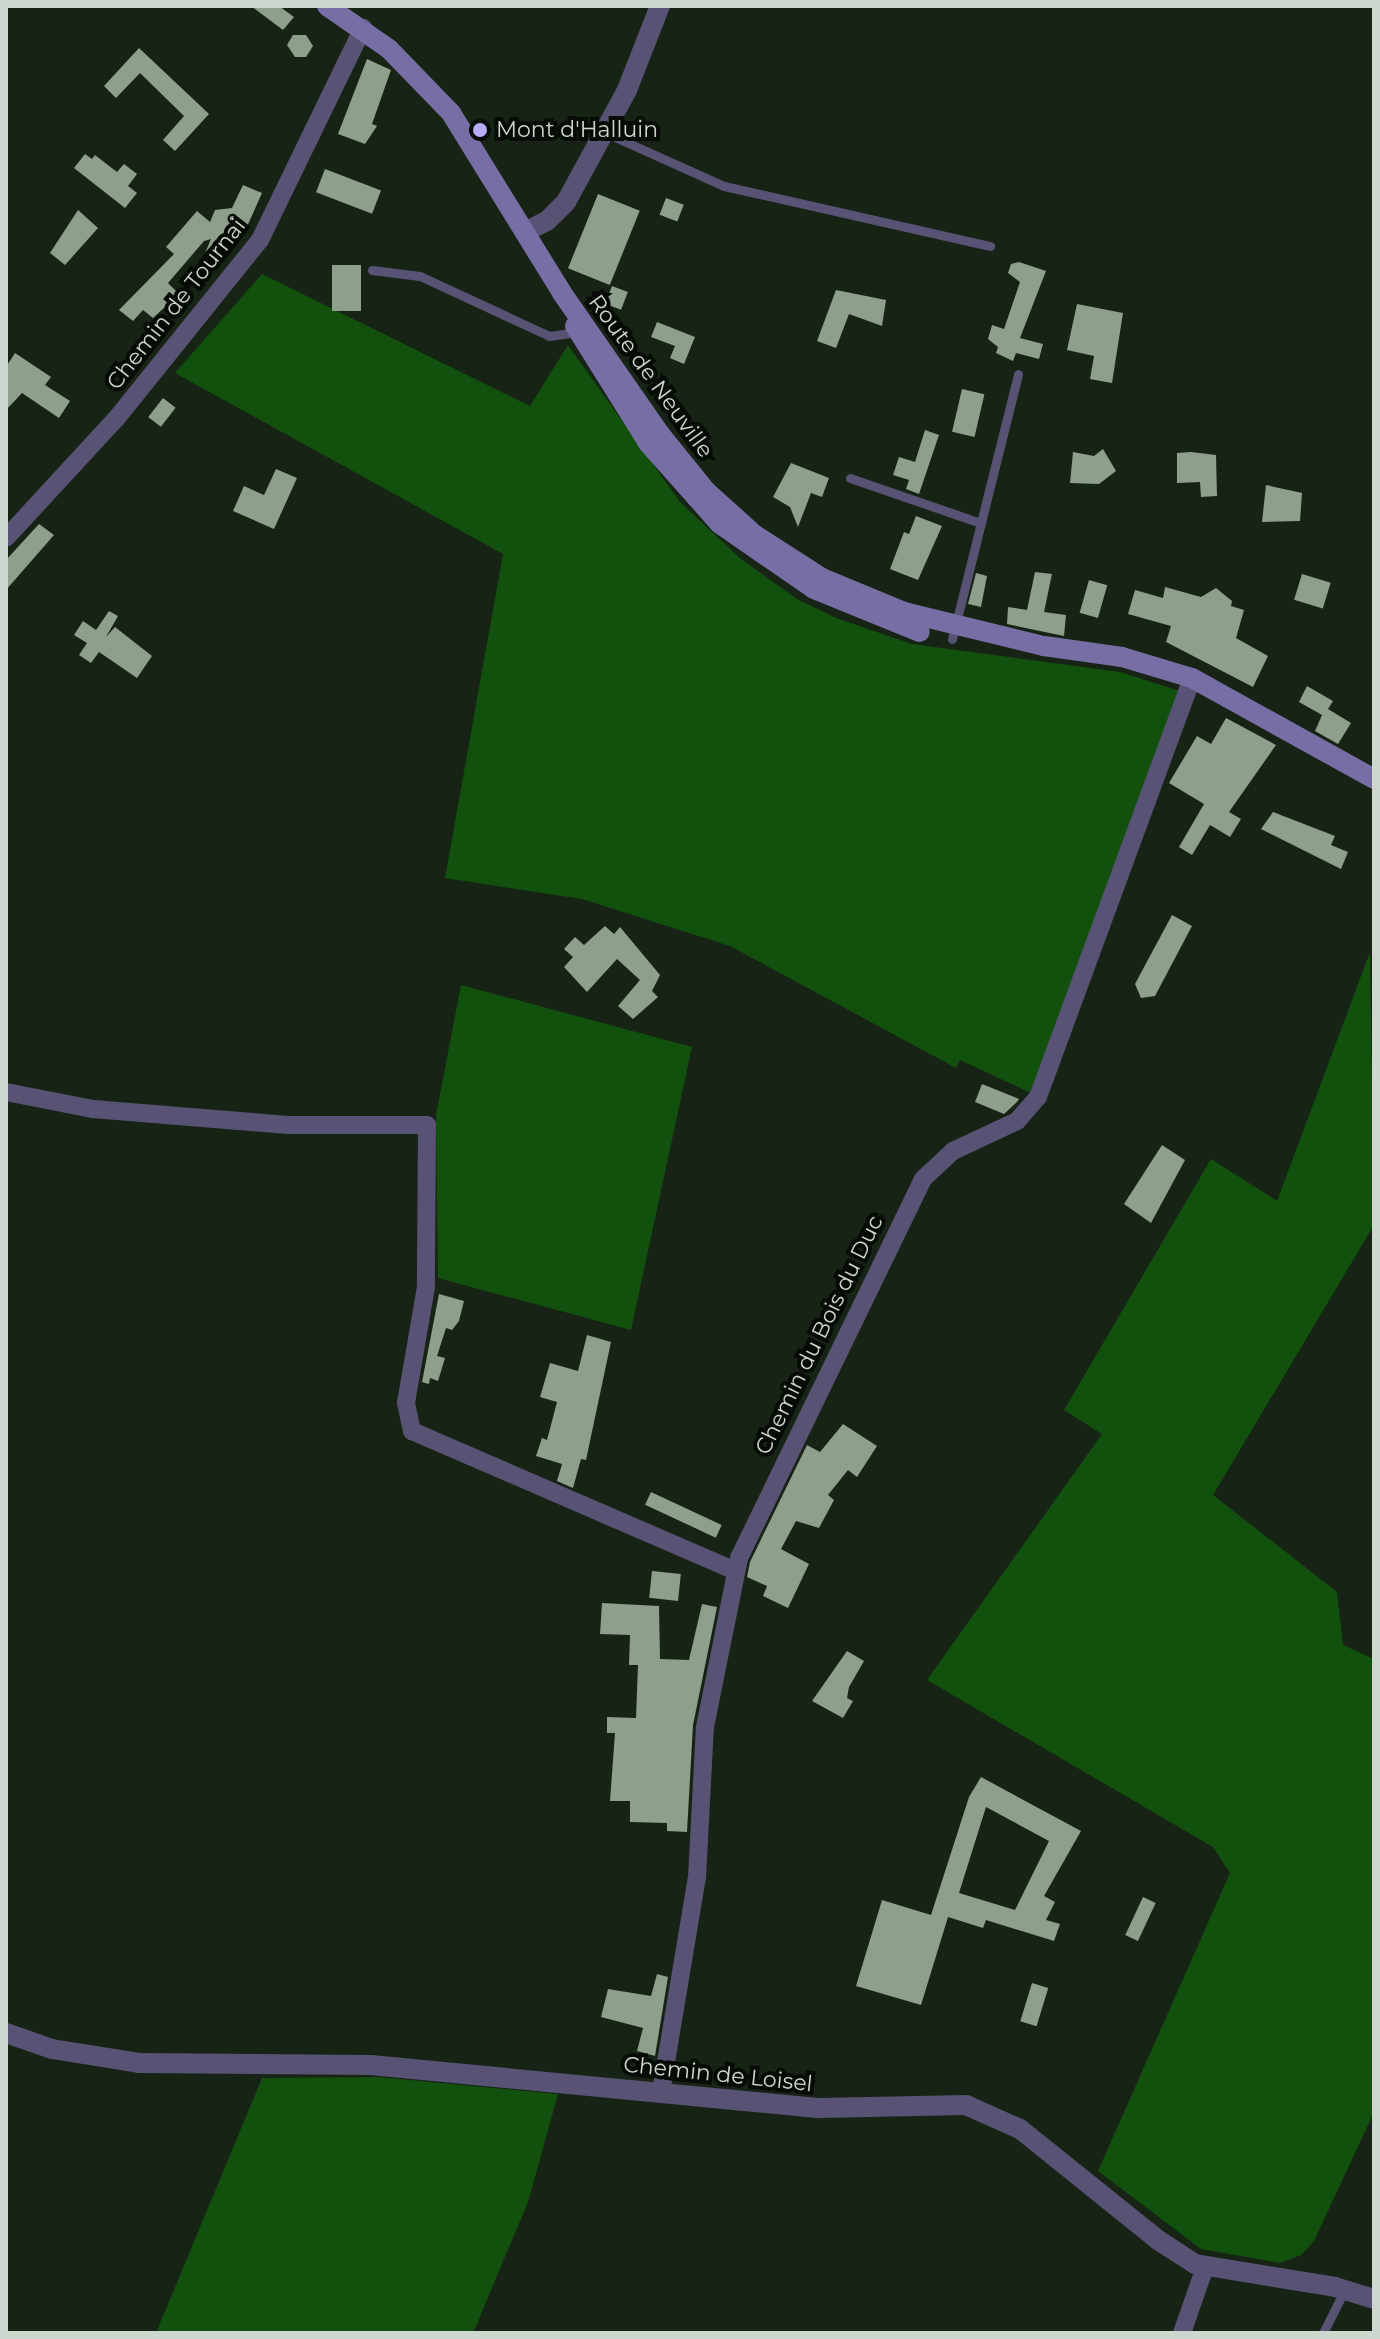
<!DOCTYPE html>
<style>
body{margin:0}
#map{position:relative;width:1380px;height:2339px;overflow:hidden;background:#172415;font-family:Montserrat,sans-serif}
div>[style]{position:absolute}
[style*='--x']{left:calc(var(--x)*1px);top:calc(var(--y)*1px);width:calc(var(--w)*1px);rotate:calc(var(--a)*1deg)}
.green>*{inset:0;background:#11510d}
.building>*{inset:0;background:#8e9f8c;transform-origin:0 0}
.service>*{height:9px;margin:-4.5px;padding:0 4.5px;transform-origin:4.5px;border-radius:4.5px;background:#585275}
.minor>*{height:18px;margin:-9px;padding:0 9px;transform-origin:9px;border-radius:9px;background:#585275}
.tertiary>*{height:20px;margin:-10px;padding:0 10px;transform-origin:10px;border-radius:10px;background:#585275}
.secondary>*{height:20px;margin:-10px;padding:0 10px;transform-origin:10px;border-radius:10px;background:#786ea6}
.dots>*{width:22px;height:22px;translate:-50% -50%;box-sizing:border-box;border:4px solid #060b06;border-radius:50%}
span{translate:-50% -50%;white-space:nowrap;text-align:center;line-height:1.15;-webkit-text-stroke:8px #060b06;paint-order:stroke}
.poi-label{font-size:22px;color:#ced7cd}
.left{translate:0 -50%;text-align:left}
.street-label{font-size:22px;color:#ced7cd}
.frame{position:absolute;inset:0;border:8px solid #ced7cd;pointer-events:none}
</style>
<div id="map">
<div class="green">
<i style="clip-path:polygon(262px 274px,530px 406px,568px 345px,680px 502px,741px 559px,797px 599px,836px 618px,912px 644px,1120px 672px,1186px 693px,1033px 1094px,960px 1060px,956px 1068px,730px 946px,582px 899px,445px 878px,503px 554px,175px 373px)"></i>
<i style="clip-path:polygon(1370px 952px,1374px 1225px,1213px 1495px,1337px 1592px,1343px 1645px,1374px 1659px,1374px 2112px,1314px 2241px,1301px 2255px,1280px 2263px,1201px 2249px,1098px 2171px,1230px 1873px,1213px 1847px,927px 1680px,1102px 1434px,1064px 1410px,1211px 1159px,1277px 1201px)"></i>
<i style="clip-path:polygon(461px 985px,692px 1047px,631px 1330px,438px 1278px,436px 1115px)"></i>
<i style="clip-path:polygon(378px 2077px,558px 2094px,528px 2202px,473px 2333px,156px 2333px,262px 2078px)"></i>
</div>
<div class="building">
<i style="clip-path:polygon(251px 6px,279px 6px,294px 17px,283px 30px)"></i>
<i style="clip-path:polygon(293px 35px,306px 35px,313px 46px,306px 57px,295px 57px,287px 45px)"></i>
<i style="clip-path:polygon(139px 48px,209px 114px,175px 151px,163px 140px,184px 116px,140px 73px,116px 98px,104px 86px)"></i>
<i style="clip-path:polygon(367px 59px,391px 70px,372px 124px,377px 126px,365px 144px,338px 134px)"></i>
<i style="clip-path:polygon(85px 154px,92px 159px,95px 155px,117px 172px,124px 164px,137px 174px,128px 186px,137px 193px,125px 208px,74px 168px)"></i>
<i style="left:325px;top:169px;width:60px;height:25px;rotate:21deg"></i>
<i style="clip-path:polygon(243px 185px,262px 193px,245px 231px,233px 225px,209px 253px,206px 251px,211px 239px,204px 241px,168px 283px,179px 294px,153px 318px,143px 310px,133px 321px,119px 310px,174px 254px,166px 247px,197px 211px,210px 222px,215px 210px,232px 208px)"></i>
<i style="left:598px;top:194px;width:45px;height:80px;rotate:22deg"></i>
<i style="left:666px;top:198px;width:19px;height:18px;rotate:21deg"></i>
<i style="clip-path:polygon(78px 210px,98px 228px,65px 265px,50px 253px)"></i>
<i style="clip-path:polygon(1019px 262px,1046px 271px,1020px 338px,1043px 344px,1039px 359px,1016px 353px,1013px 361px,996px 353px,998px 347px,988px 339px,992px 325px,1004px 329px,1020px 282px,1008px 273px,1011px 264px)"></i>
<i style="left:332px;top:265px;width:29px;height:46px"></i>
<i style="left:612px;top:286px;width:17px;height:19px;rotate:21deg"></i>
<i style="clip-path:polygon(836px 290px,886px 300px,882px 326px,849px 314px,836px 348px,817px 341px)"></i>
<i style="clip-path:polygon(1077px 304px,1123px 313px,1112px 383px,1090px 379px,1094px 356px,1067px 350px)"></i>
<i style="clip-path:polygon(657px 322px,695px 337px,684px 364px,670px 358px,675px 346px,651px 337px)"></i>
<i style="clip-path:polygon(15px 353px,51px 377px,45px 385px,70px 401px,59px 418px,22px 393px,6px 410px,6px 367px)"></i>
<i style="left:962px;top:389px;width:23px;height:44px;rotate:13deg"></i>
<i style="left:163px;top:398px;width:16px;height:24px;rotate:38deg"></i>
<i style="clip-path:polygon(925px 430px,939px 435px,919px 494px,906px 489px,909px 480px,893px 475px,899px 457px,915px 462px)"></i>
<i style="clip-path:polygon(1103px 449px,1116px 471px,1099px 484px,1070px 483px,1073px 452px,1094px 456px)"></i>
<i style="clip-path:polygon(1191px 452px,1216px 455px,1217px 496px,1201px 497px,1200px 482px,1177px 483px,1177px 453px)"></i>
<i style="clip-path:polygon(791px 463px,829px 478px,822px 497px,811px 493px,798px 527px,790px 507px,773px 497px)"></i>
<i style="clip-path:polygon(276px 469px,297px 478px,274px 529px,233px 511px,244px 486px,264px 495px)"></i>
<i style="clip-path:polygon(1266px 485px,1302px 493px,1300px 521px,1262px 522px)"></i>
<i style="clip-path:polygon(916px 516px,942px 526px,918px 580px,890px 569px,904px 532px,909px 534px)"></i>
<i style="clip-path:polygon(39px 524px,54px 535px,6px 590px,6px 560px)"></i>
<i style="clip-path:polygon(1035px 572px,1052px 574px,1044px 612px,1066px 615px,1064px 636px,1007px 624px,1008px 607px,1027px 610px)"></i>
<i style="clip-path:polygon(976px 573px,987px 576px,981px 607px,968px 604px)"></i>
<i style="left:1302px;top:574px;width:30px;height:27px;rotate:17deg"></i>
<i style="left:1089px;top:580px;width:19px;height:34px;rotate:16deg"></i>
<i style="clip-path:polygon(1165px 587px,1201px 597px,1216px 588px,1232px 601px,1231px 606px,1244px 610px,1236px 638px,1268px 656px,1253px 687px,1166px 642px,1171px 626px,1128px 614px,1135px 590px,1163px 598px)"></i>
<i style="clip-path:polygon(109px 611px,118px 616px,106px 637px,115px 627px,152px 656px,137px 678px,99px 652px,91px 663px,79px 655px,87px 643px,74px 635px,83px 621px,96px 630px)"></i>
<i style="clip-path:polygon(1307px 686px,1333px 701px,1328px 709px,1351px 723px,1338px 744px,1315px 731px,1322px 715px,1299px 702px)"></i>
<i style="clip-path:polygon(1226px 718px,1276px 745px,1229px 812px,1241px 819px,1230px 837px,1210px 825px,1192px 855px,1179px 847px,1204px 804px,1169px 783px,1197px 736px,1211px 744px)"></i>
<i style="clip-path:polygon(1273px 812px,1335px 836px,1331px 845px,1348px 852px,1341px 869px,1261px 829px)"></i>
<i style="clip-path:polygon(1172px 915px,1192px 926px,1155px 996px,1141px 998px,1135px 984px)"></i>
<i style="clip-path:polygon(605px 926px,614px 934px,620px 927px,660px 975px,652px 991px,658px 997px,633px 1019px,618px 1006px,640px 980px,617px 959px,587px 992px,564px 967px,573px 957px,564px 949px,575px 937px,584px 945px)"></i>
<i style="clip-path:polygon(982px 1084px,1019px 1099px,1017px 1102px,1004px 1114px,975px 1102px)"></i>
<i style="clip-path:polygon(1162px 1145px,1185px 1160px,1151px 1223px,1124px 1204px)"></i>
<i style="clip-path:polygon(439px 1294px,464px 1301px,459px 1321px,452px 1330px,446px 1328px,437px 1356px,445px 1358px,438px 1381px,430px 1378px,429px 1384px,422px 1382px)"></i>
<i style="clip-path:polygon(587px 1335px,611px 1342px,586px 1460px,581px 1459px,573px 1488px,557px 1481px,562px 1464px,536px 1456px,542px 1438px,547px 1440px,557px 1402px,540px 1397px,550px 1363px,578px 1371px)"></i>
<i style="clip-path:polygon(843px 1424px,877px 1446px,857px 1477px,848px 1470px,828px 1495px,834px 1500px,819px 1528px,796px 1521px,781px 1549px,809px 1564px,788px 1608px,763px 1596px,767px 1586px,747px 1577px,750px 1562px,807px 1445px,820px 1452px)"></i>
<i style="left:651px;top:1492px;width:78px;height:14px;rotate:25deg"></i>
<i style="left:652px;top:1571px;width:29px;height:27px;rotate:6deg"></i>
<i style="clip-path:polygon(602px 1603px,659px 1606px,660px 1659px,689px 1660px,702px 1604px,717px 1607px,693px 1725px,687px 1832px,667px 1831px,667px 1823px,630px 1822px,630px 1801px,610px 1801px,615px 1733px,607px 1733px,607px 1717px,636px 1718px,638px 1665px,629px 1665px,630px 1635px,600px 1634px)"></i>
<i style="clip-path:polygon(847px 1651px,864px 1661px,849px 1687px,847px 1698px,853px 1701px,843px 1718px,812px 1701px)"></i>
<i style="clip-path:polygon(evenodd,981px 1777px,1081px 1831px,1044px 1896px,1055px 1902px,1046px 1920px,1060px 1924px,1054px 1941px,986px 1920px,983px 1928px,948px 1917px,921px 2005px,856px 1986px,882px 1900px,931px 1915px,969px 1797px,981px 1777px,986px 1807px,1049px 1841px,1015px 1910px,959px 1893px,986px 1807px)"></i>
<i style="left:1143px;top:1897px;width:14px;height:42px;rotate:25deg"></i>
<i style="clip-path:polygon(657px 1974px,668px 1977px,655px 2056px,637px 2051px,643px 2028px,601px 2017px,608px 1989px,651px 1996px)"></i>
<i style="left:1032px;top:1983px;width:17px;height:40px;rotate:17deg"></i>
</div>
<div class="service">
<i style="--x:606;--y:133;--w:129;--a:24.2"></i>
<i style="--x:724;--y:186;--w:273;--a:12.7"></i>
<i style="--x:372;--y:270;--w:48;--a:7.1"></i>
<i style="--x:420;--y:276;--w:142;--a:24.9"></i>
<i style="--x:549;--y:336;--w:29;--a:-8"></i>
<i style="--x:850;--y:478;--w:135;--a:19"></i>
<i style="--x:952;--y:639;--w:273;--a:-76"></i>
<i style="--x:1323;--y:2333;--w:49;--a:-63.4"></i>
</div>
<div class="minor">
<i style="--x:6;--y:538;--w:162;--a:-47.3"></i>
<i style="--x:116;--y:419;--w:230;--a:-51.2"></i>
<i style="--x:260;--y:240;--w:236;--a:-64.1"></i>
<i style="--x:6;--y:1092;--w:89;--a:11.1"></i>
<i style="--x:93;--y:1109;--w:196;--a:4.7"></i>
<i style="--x:288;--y:1125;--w:139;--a:0"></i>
<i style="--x:427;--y:1125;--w:162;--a:90.4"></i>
<i style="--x:426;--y:1287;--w:118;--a:99.8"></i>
<i style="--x:406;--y:1403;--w:29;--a:78"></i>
<i style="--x:412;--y:1431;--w:352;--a:23.4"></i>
<i style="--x:661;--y:2092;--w:217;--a:-80.5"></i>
<i style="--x:697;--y:1878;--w:151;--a:-87"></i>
<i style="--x:705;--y:1727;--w:172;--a:-78.6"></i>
<i style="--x:739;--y:1558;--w:421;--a:-64.1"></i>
<i style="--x:923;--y:1179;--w:41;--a:-43"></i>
<i style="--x:953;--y:1151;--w:71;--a:-25.1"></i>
<i style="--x:1017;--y:1121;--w:32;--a:-49"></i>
<i style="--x:1038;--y:1097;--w:446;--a:-69.8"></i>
<i style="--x:1182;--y:2333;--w:70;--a:-70.8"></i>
</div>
<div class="tertiary">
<i style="--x:525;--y:232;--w:25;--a:-27"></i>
<i style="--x:547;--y:221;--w:27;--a:-45"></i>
<i style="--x:566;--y:202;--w:128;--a:-61.4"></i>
<i style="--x:627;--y:90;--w:90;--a:-68.6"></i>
<i style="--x:6;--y:2033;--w:49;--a:19.2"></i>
<i style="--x:52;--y:2049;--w:88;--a:9.1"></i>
<i style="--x:139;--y:2063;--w:232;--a:0.5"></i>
<i style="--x:371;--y:2065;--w:451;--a:5.5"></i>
<i style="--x:820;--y:2108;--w:146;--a:-1.2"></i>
<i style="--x:966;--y:2105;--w:59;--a:24"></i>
<i style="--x:1020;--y:2129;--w:177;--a:38.8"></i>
<i style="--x:1158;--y:2240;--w:44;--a:33"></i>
<i style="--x:1195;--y:2264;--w:142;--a:9.3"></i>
<i style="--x:1335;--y:2287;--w:41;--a:17.1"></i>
</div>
<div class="secondary">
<i style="--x:327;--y:6;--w:75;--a:34.7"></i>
<i style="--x:389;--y:49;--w:89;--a:45.9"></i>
<i style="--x:451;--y:113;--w:211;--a:58.3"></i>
<i style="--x:562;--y:293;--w:172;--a:55.2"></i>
<i style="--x:660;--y:434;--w:73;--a:51.1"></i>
<i style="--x:706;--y:491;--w:66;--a:41.9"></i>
<i style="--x:755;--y:535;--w:80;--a:32.7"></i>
<i style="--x:822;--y:578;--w:89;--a:22.5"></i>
<i style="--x:904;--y:612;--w:144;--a:13.7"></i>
<i style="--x:1044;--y:646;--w:79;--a:8"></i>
<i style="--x:1122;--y:657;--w:73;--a:16.7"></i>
<i style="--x:1192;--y:678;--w:208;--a:29"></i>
<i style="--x:575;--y:326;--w:138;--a:58"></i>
<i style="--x:648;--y:443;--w:108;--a:48.4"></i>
<i style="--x:720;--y:524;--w:114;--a:34.7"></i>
<i style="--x:814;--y:589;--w:114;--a:22.1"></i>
</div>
<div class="dots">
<i style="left:480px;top:130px;background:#b7abf7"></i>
</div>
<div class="poi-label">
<span class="left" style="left:496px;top:130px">Mont d'Halluin</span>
</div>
<div class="street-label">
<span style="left:176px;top:304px;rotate:-52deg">Chemin de Tournai</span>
<span style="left:651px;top:376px;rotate:54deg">Route de Neuville</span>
<span style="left:819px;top:1335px;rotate:-64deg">Chemin du Bois du Duc</span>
<span style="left:718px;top:2074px;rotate:6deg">Chemin de Loisel</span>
</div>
<div class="frame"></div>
</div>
